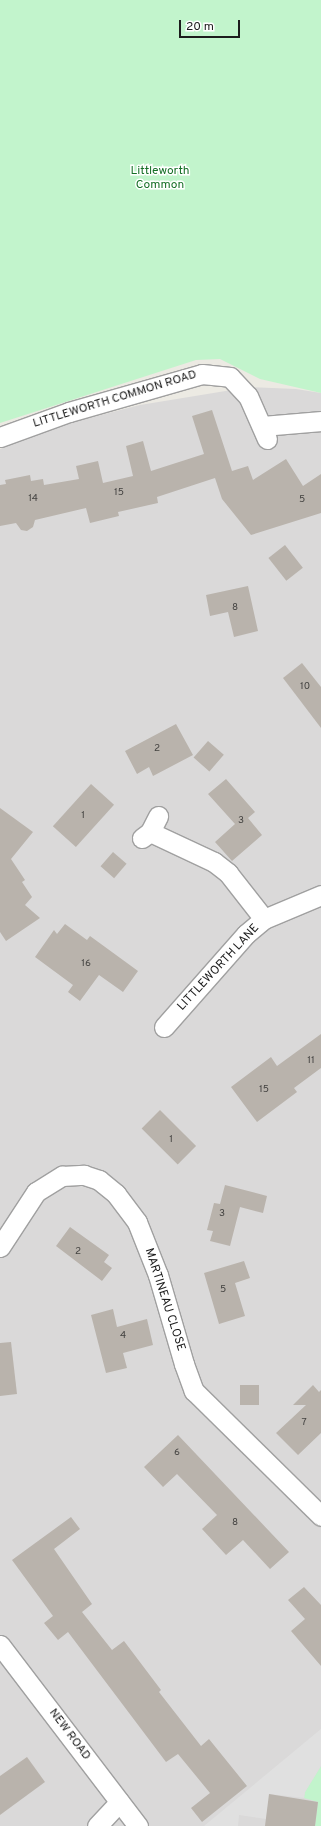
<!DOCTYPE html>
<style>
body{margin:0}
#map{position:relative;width:321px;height:1826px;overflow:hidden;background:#eceae3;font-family:Overpass,sans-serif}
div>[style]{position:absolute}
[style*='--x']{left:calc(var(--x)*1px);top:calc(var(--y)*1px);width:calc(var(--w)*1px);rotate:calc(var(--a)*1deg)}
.residential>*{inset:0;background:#dad9d9}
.park>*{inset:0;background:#c2f4cc}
.parking>*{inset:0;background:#e0e0e0}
.building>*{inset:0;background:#b9b3ac;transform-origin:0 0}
.roads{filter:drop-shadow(1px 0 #a0a0a0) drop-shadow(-1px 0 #a0a0a0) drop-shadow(0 1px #a0a0a0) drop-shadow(0 -1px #a0a0a0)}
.minor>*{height:19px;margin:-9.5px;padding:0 9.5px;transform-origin:9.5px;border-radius:9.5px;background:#fff}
span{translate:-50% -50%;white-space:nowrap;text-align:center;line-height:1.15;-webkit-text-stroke:3px #fff;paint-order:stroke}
.number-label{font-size:10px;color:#434240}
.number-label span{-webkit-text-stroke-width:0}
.park-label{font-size:12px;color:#156f26}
.street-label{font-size:12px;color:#1c1c1c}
.scale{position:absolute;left:179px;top:20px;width:61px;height:18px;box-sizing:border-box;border:2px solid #1c1c1c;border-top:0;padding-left:5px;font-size:12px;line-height:14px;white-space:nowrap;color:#1c1c1c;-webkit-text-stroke:3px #fff;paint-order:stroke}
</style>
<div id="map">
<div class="residential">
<i style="clip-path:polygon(250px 387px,296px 389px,321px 393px,321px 1826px,0 1826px,0 449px,46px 429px,140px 405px)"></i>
</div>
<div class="park">
<i style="clip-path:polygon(0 0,321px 0,321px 393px,260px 379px,220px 359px,196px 360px,0 423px)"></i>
<i style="clip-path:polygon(321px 1766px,321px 1826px,315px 1826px,318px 1802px,304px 1798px,305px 1792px)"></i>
</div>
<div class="parking">
<i style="clip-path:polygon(321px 1729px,321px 1766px,305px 1792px,304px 1798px,270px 1794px,266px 1819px,239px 1815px,238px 1826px,204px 1826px)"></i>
</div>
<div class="building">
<i style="clip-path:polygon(212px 410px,232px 471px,248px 466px,253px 480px,286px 459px,303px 486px,321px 474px,321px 513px,251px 535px,222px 499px,215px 478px,157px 497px,158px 503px,118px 512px,119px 516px,90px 523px,86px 508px,35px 520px,33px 527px,27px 531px,21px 530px,16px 523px,0 526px,0 485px,6px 484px,5px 480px,30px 475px,31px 481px,43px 479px,44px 485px,79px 479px,76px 466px,98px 461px,103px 483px,133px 476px,126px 446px,143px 441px,151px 471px,204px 454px,192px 416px)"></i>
<i style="left:285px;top:545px;width:29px;height:21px;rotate:52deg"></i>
<i style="clip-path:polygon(248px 586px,258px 631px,234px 637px,228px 612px,210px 616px,206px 595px)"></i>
<i style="clip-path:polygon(302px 663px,321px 687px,321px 728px,283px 678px)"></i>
<i style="clip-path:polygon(176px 724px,193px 755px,153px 776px,149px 767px,137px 774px,125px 751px)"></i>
<i style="left:208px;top:741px;width:21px;height:22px;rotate:41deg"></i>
<i style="clip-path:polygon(226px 779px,255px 812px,248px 818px,262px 835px,232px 861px,215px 842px,235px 824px,208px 794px)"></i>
<i style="left:91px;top:784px;width:31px;height:57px;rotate:42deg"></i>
<i style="clip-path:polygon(0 808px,33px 832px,11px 859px,25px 880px,22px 882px,32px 897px,25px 905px,40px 918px,6px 941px,0 932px)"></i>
<i style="left:113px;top:852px;width:18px;height:19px;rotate:41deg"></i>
<i style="clip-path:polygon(65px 924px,87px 940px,90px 936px,138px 971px,123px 992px,99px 975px,80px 1001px,68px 992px,73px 985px,35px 957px,54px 930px,57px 934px)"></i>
<i style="clip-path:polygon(321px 1034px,321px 1068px,294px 1088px,297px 1092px,257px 1122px,231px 1087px,271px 1057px,277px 1066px)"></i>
<i style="left:160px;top:1110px;width:51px;height:26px;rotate:45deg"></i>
<i style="clip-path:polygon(225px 1185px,267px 1196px,263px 1213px,240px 1207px,230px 1246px,210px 1241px,213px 1231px,207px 1230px,214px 1203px,220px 1204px)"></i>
<i style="clip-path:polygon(70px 1227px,109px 1255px,104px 1262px,112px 1268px,102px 1281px,56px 1246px)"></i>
<i style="clip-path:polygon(244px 1261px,250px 1278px,235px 1283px,245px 1316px,219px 1324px,204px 1273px)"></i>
<i style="clip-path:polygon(113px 1309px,117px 1327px,147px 1319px,153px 1345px,123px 1353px,127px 1368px,106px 1373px,91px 1315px)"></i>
<i style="clip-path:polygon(11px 1342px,17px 1394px,0 1396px,0 1343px)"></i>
<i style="left:240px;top:1385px;width:19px;height:20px"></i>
<i style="clip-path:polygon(313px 1385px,319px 1392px,321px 1390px,321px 1433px,298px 1455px,276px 1433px,306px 1405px,293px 1405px)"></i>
<i style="clip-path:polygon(178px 1435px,289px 1552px,270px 1569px,243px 1540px,226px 1555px,202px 1529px,217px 1515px,177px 1474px,163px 1487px,144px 1467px)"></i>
<i style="clip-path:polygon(71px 1517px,80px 1529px,54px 1549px,92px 1604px,82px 1612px,112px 1650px,124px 1641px,161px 1690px,159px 1692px,201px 1746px,209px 1739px,247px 1786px,202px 1822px,191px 1808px,210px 1793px,178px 1754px,166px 1762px,68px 1632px,58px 1640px,44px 1623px,53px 1616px,12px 1560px)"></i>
<i style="clip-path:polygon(304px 1587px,321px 1605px,321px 1666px,291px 1631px,305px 1619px,288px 1600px)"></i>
<i style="clip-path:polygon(27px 1757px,45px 1782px,0 1815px,0 1776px)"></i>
<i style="clip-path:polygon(269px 1794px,318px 1802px,315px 1826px,265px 1826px)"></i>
</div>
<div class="roads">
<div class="minor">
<i style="--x:263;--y:426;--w:58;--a:-4.9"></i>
<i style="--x:0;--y:437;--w:73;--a:-19.9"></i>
<i style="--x:69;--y:412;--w:138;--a:-15.9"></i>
<i style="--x:202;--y:374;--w:28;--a:6"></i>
<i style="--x:230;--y:377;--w:26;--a:47"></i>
<i style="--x:248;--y:396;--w:47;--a:66.2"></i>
<i style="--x:150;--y:832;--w:71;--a:25.1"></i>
<i style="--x:214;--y:862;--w:18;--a:38"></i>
<i style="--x:228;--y:873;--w:58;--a:52"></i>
<i style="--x:142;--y:838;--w:10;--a:-37"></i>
<i style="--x:150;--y:832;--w:18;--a:-63"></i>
<i style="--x:164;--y:1027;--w:124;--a:-48.6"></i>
<i style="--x:246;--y:934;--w:23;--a:-40"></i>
<i style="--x:264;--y:919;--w:62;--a:-22.8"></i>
<i style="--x:0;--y:1247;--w:66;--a:-56.8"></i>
<i style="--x:36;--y:1192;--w:31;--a:-32"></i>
<i style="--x:62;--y:1176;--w:22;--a:-3"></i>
<i style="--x:84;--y:1175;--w:16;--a:18"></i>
<i style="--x:99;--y:1180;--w:22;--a:39"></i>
<i style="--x:116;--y:1194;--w:35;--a:53"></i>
<i style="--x:137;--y:1222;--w:57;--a:68.4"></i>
<i style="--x:158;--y:1275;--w:93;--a:73.7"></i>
<i style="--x:184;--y:1364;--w:29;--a:70"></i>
<i style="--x:194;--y:1391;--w:178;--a:44.5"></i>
<i style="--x:0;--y:1645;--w:228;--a:52.7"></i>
<i style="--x:97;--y:1826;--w:33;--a:-47"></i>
</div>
</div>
<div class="number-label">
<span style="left:119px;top:493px">15</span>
<span style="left:33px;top:499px">14</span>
<span style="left:302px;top:500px">5</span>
<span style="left:235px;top:608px">8</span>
<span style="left:305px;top:687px">10</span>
<span style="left:157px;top:749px">2</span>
<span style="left:83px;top:816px">1</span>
<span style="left:241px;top:821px">3</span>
<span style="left:86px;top:964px">16</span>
<span style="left:311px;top:1061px">11</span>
<span style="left:264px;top:1090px">15</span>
<span style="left:171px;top:1140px">1</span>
<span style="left:222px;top:1214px">3</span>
<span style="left:78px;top:1252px">2</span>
<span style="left:223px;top:1290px">5</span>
<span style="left:123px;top:1336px">4</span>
<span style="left:304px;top:1423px">7</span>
<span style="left:177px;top:1453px">6</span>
<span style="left:235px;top:1523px">8</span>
</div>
<div class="park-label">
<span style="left:160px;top:179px">Littleworth<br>Common</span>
</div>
<div class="street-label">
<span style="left:115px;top:400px;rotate:-17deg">LITTLEWORTH COMMON ROAD</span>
<span style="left:219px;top:968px;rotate:-47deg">LITTLEWORTH LANE</span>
<span style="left:164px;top:1300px;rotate:72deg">MARTINEAU CLOSE</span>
<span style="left:69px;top:1735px;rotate:53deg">NEW ROAD</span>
</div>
<div class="scale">20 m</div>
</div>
